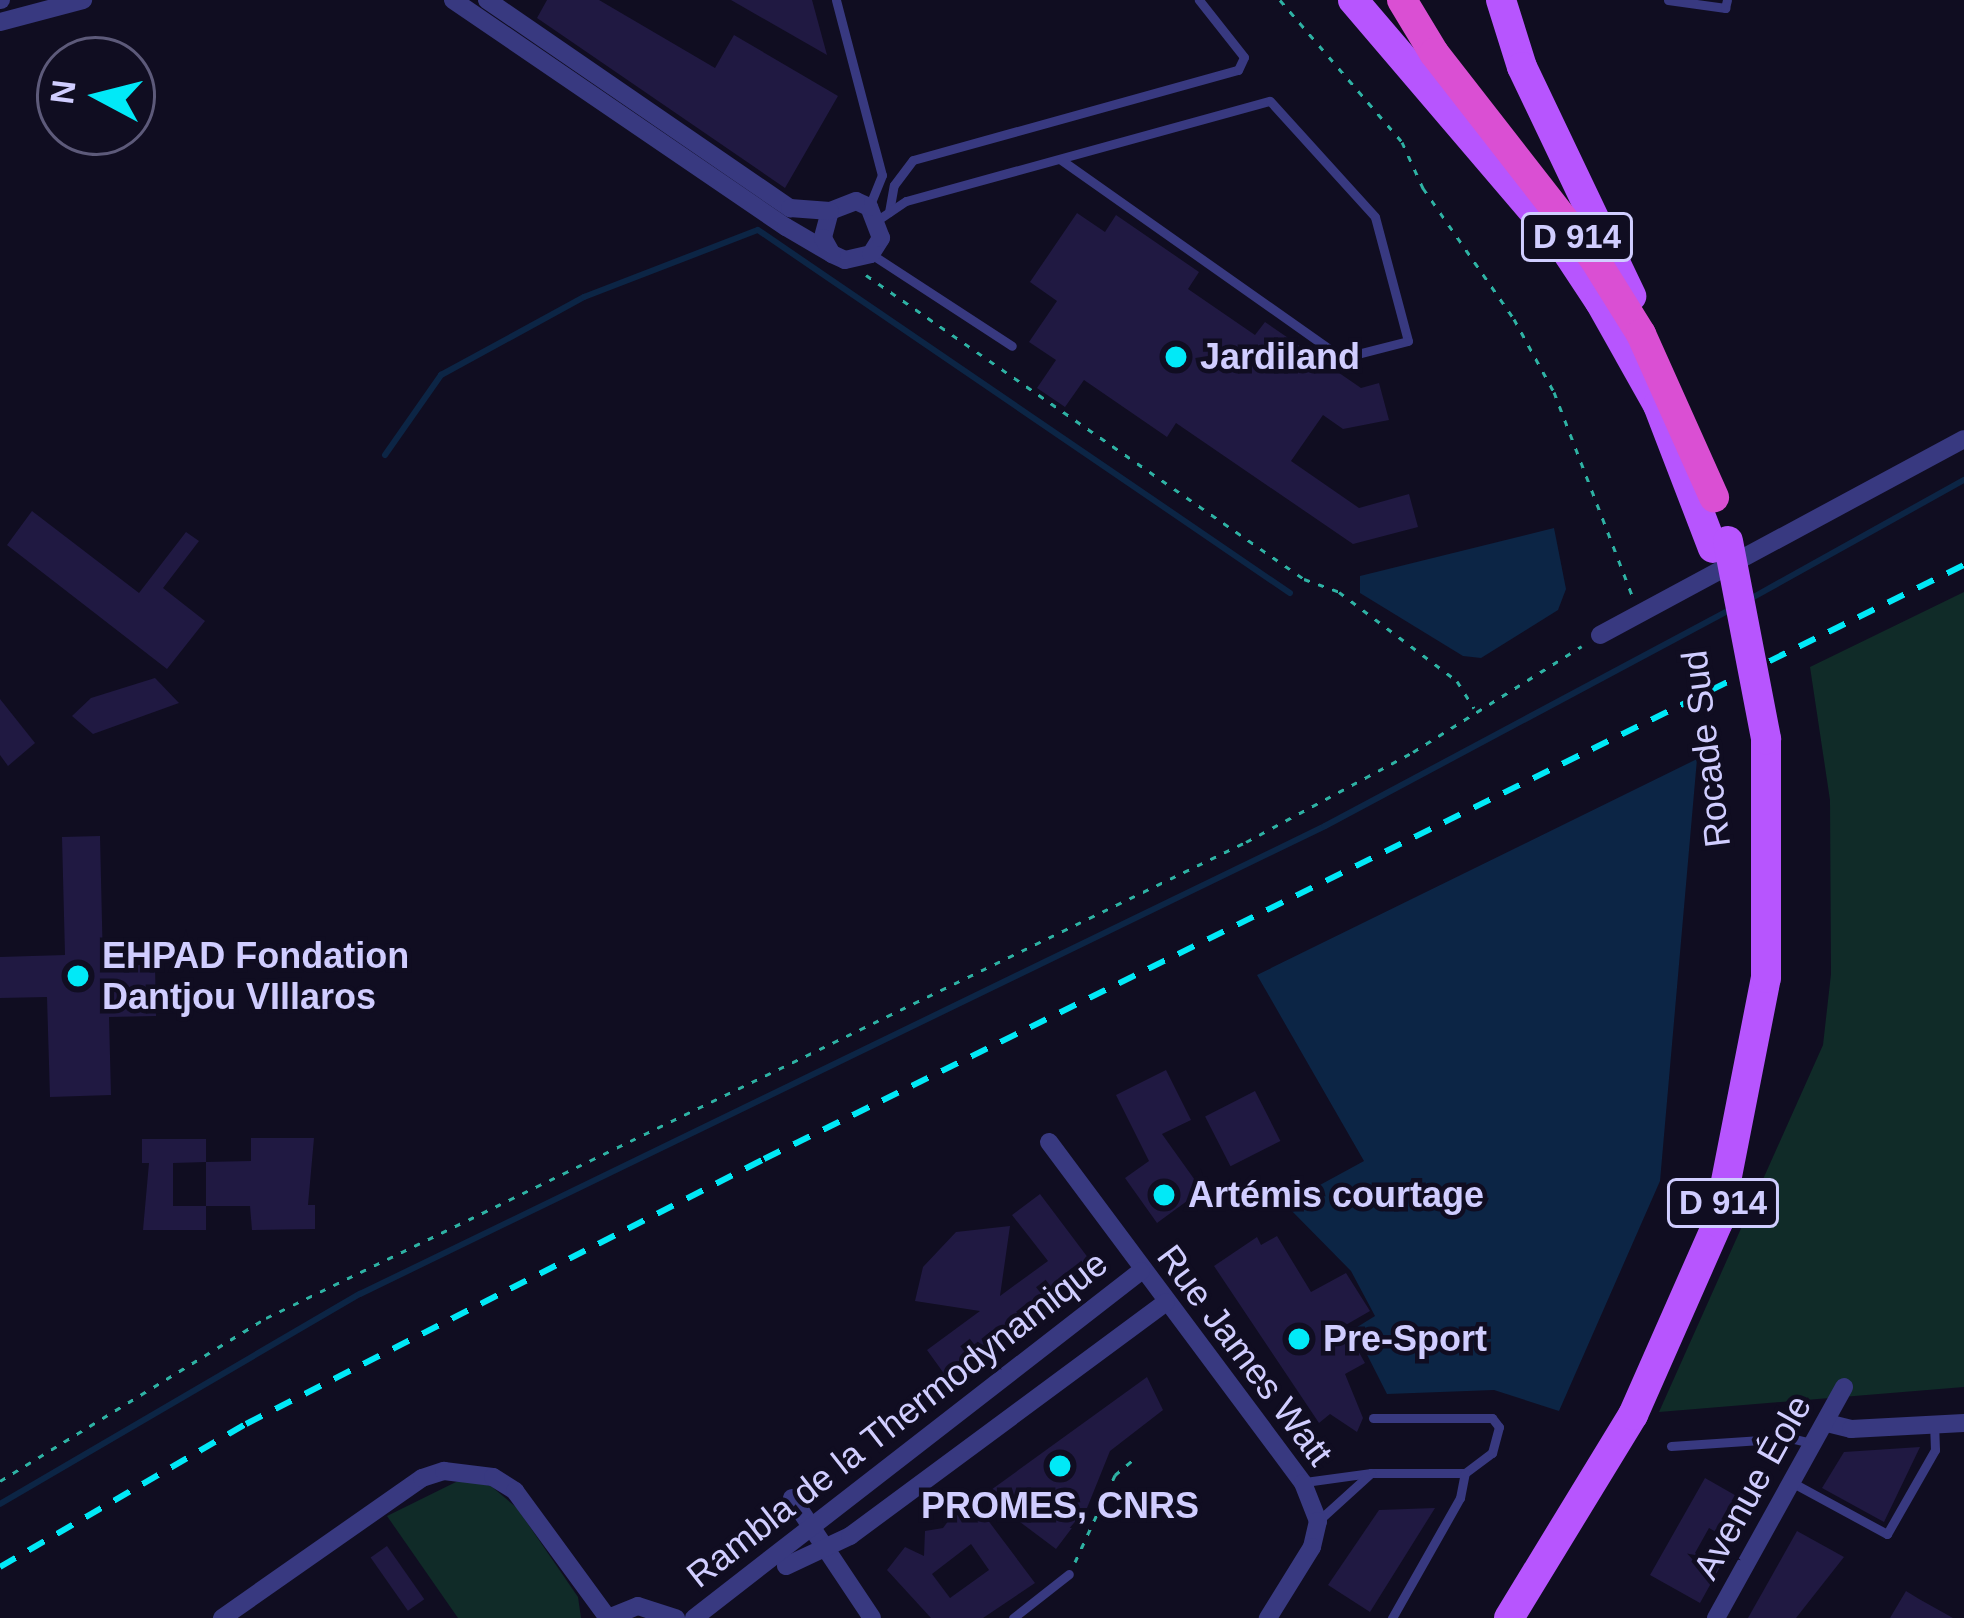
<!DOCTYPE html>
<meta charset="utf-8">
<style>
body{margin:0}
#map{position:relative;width:1964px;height:1618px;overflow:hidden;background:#100d21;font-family:Helvetica,sans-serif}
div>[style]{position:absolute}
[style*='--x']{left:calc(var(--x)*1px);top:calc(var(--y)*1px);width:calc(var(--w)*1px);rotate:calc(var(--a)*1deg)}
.green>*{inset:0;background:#102b28}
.water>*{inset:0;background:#0c2545}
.stream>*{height:6px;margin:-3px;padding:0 3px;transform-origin:3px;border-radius:3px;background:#0c2545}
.building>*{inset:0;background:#201942;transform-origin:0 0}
.path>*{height:3px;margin-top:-1.5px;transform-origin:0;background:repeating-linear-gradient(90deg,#2eb2a4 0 6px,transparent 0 15px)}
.service>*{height:9px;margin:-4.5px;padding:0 4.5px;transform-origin:4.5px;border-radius:4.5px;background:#383980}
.minor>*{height:18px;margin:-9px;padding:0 9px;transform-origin:9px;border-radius:9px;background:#383980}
.primary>*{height:30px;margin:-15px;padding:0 15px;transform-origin:15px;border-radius:15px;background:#b755fe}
.trunk>*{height:30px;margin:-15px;padding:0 15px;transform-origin:15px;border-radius:15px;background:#da4fd3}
.rail>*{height:6px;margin-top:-3px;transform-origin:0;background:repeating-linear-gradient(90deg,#01e9f7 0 18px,transparent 0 33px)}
.primary-bridge>*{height:30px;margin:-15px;padding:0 15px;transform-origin:15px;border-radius:15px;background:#b755fe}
.dots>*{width:33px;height:33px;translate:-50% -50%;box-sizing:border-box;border:6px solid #100d21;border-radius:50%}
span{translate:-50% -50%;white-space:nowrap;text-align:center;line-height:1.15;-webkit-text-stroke:9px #100d21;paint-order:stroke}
.shield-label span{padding:3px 9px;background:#100d21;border:3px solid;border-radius:9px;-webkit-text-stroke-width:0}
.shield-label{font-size:33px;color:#d0cdff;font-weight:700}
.poi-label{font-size:36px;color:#d0cdff;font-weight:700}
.left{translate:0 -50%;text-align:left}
.street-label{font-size:36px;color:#d0cdff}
.north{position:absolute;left:36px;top:36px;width:120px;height:120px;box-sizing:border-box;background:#100d21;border:3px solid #5d5a7a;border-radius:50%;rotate:277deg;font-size:33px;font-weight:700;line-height:48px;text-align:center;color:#d0cdff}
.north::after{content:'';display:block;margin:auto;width:42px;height:54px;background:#01e9f7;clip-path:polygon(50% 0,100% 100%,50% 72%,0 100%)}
</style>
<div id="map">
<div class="green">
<i style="clip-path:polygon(1964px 592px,1964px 1387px,1659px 1412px,1823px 1045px,1831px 974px,1830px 800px,1810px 667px)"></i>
<i style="clip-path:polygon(462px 1479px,491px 1486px,517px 1508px,578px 1597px,581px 1618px,458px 1618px,387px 1516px)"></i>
</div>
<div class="water">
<i style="clip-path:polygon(1554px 528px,1566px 589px,1558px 610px,1481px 658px,1463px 656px,1360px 593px,1360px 576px)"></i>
<i style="clip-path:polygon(1697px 759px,1660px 1181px,1559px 1411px,1494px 1390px,1387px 1394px,1354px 1329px,1375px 1316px,1351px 1271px,1285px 1204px,1364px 1161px,1257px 975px)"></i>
</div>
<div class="stream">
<i style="--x:385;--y:455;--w:98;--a:-55"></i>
<i style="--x:441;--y:375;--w:163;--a:-28.6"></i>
<i style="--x:584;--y:297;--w:186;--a:-21.1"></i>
<i style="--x:758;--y:230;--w:644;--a:34.31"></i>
<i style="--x:1750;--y:599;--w:245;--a:-29.1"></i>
<i style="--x:0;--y:1504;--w:417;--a:-30.3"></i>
<i style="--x:360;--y:1294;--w:1072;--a:-25.87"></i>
<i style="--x:1325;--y:826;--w:463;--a:-28.1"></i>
</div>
<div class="building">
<i style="clip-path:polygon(547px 0,599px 0,715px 68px,734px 35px,838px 96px,785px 188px,537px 18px)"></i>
<i style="clip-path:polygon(731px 0,812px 0,827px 55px)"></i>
<i style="clip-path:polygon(1077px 213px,1105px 232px,1116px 215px,1199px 272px,1188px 289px,1255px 335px,1265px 322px,1361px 388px,1379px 383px,1389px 420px,1343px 429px,1323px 415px,1291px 461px,1359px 508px,1409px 494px,1418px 527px,1353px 544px,1176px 423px,1167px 437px,1084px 380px,1065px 407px,1037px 388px,1056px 360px,1029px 342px,1057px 301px,1030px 282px)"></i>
<i style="clip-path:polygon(32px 511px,139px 593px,186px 532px,199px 541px,163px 588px,205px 621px,167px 669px,7px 545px)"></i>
<i style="clip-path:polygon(155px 678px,179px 703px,93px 734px,72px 716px,91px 698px)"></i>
<i style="clip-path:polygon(0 699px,35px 743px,8px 766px,0 755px)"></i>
<i style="clip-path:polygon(100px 836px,103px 965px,155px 965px,156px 1016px,109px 1017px,111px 1095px,50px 1097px,47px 997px,0 998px,0 957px,65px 955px,62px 837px)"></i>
<i style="clip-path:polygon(1166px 1070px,1191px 1120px,1162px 1134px,1202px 1190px,1157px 1223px,1125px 1178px,1149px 1161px,1116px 1095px)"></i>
<i style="left:1255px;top:1091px;width:56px;height:56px;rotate:63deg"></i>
<i style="clip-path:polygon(251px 1138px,314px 1138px,308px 1205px,315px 1205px,315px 1229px,252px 1230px,250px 1206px,206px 1206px,206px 1162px,251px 1161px)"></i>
<i style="clip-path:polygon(142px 1139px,206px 1139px,206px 1162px,173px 1163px,173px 1206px,206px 1206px,206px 1230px,143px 1230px,149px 1163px,142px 1163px)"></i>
<i style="clip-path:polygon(1040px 1194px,1095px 1267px,945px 1375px,927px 1350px,980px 1311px,915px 1301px,923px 1267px,956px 1232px,1010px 1226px,1000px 1296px,1048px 1261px,1012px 1215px)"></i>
<i style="clip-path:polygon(1277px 1236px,1311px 1292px,1346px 1273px,1370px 1311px,1344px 1326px,1365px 1363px,1345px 1374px,1363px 1418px,1357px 1432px,1330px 1414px,1319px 1423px,1214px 1266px,1257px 1237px,1261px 1245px)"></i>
<i style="clip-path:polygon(1147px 1377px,1163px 1410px,1110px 1451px,1087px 1508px,1056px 1549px,984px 1495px)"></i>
<i style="clip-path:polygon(1920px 1447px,1884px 1522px,1822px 1488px,1844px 1452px)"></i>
<i style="clip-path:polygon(1705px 1478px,1754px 1506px,1734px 1542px,1709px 1528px,1695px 1553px,1720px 1567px,1700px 1603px,1650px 1575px)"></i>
<i style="clip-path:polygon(evenodd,975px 1503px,1035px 1583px,983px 1618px,931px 1618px,887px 1570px,905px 1547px,924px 1556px,925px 1531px,943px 1528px,961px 1504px,975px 1503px,971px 1544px,989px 1570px,950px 1598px,932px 1574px,971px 1544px)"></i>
<i style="clip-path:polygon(1435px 1508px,1370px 1612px,1328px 1585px,1379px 1510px)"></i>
<i style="clip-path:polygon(1797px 1531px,1844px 1557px,1796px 1618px,1748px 1618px)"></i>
<i style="left:387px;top:1546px;width:65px;height:20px;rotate:55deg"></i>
<i style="clip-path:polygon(1906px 1591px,1919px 1599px,1953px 1618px,1890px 1618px)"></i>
</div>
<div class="path">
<i style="--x:1280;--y:0;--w:187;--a:49.3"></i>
<i style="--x:1402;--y:142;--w:51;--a:65.5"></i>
<i style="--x:1423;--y:188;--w:160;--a:55.2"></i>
<i style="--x:1514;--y:319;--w:83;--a:61.3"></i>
<i style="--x:1554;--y:392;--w:221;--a:69"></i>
<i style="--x:866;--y:275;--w:533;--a:34.76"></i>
<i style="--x:1304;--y:579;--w:37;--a:20"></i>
<i style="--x:1339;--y:592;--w:148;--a:37"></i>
<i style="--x:1457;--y:681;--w:32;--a:58"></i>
<i style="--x:0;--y:1481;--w:312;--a:-31.5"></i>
<i style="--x:266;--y:1318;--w:1089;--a:-25.91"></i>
<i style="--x:1246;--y:842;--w:190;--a:-28.3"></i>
<i style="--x:1413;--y:752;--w:199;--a:-32.1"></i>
<i style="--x:1075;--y:1562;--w:96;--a:-65.3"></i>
<i style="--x:1115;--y:1475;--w:23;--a:-40"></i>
</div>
<div class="service">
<i style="--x:836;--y:0;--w:181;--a:75.3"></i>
<i style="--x:882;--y:175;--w:35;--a:112"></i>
<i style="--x:1668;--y:0;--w:58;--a:8"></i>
<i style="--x:1725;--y:8;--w:8;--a:-76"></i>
<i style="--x:889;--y:212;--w:27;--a:-80"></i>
<i style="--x:894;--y:185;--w:31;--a:-53"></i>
<i style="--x:913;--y:160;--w:337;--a:-15.5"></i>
<i style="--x:1238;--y:70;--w:14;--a:-65"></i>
<i style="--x:1244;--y:57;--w:73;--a:-128.3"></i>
<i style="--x:879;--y:219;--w:32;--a:-34"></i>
<i style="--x:906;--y:201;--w:377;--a:-15.4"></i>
<i style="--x:1270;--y:101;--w:156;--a:47.8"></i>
<i style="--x:1375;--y:217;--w:128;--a:75.1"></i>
<i style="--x:1408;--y:341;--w:68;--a:165.6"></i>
<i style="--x:1342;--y:358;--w:344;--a:-144.8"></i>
<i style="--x:871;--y:254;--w:168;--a:33.1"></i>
<i style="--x:1671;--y:1446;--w:119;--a:-3.8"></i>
<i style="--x:1790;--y:1438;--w:26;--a:13"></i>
<i style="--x:1371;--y:1473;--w:94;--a:0"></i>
<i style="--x:1465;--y:1473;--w:34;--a:-37"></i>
<i style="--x:1492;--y:1453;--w:27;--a:-75"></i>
<i style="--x:1499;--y:1427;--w:11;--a:-128"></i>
<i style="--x:1492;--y:1418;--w:119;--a:180"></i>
<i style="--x:1305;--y:1482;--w:67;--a:-7.8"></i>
<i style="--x:1371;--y:1473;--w:72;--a:137.8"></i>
<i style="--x:1793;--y:1483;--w:107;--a:28.5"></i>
<i style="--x:1887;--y:1534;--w:97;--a:-60.3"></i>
<i style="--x:1935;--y:1450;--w:25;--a:-92"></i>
<i style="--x:1013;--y:1618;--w:71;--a:-38.2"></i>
<i style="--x:1392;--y:1618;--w:138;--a:-60.5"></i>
<i style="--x:1460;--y:1498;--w:25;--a:-79"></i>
</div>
<div class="minor">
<i style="--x:0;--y:0;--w:1;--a:0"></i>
<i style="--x:453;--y:0;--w:403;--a:34.3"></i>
<i style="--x:786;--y:227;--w:53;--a:30.4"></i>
<i style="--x:832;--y:254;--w:14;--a:25"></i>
<i style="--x:845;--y:260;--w:27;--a:-13"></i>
<i style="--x:871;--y:254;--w:19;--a:-58"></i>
<i style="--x:881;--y:238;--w:33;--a:-111"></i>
<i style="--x:869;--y:207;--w:14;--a:-155"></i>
<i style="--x:856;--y:201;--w:28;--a:159"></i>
<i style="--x:830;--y:211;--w:28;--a:105"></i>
<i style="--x:823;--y:238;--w:18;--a:61"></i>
<i style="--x:487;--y:0;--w:368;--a:34.5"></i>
<i style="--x:790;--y:208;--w:40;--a:4.3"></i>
<i style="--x:0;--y:22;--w:86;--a:-14.8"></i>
<i style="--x:1600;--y:635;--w:413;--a:-28.3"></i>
<i style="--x:1049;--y:1142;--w:425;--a:53.3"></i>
<i style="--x:1303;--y:1483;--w:41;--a:68.5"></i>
<i style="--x:1318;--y:1521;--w:27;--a:103"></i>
<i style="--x:1312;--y:1547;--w:84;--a:121.8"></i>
<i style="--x:1827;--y:1423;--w:25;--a:14"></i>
<i style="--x:1851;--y:1429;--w:113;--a:-3"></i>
<i style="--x:792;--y:1498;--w:144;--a:56.3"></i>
<i style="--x:786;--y:1566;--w:71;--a:-25.1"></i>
<i style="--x:850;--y:1536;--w:393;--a:-36.5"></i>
<i style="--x:222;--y:1618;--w:244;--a:-35"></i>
<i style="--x:422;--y:1478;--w:23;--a:-18"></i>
<i style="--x:444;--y:1471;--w:49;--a:7"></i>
<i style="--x:493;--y:1477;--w:26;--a:32"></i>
<i style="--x:515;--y:1491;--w:157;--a:53.8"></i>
<i style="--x:608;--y:1618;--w:32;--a:-22"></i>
<i style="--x:638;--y:1606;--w:40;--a:18"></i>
<i style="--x:694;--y:1618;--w:566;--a:-37.82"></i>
<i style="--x:1716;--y:1618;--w:264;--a:-61"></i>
</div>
<div class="primary">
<i style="--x:1353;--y:0;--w:323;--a:49.5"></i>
<i style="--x:1563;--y:246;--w:67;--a:56.5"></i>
<i style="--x:1600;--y:302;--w:118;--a:60.6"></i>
<i style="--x:1658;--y:405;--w:153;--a:69"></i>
<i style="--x:1501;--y:0;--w:70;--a:72.6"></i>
<i style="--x:1522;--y:67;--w:254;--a:64.5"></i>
<i style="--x:1509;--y:1618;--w:238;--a:-58.6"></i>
<i style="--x:1633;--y:1415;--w:211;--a:-66.2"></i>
<i style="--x:1718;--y:1222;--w:249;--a:-78.9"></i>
<i style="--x:1766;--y:978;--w:239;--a:-90"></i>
</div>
<div class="trunk">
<i style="--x:1402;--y:0;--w:62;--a:58.9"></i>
<i style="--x:1434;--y:53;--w:262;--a:52.1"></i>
<i style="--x:1595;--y:260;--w:87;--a:58.1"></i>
<i style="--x:1641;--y:334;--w:179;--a:65.9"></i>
</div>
<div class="rail">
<i style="--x:0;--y:1567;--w:285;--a:-30.2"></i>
<i style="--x:246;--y:1424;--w:582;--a:-27.09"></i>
<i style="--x:764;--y:1159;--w:1339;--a:-26.34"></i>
</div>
<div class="primary-bridge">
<i style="--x:1728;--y:541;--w:202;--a:79.1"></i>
</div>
<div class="dots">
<i style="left:1176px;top:357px;background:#01e9f7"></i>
<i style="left:78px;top:976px;background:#01e9f7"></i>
<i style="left:1164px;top:1195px;background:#01e9f7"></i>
<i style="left:1299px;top:1339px;background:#01e9f7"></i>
<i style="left:1060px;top:1466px;background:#01e9f7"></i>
</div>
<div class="shield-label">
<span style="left:1577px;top:237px">D 914</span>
<span style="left:1723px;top:1203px">D 914</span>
</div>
<div class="poi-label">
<span class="left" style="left:1200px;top:357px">Jardiland</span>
<span class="left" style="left:102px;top:976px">EHPAD Fondation<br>Dantjou VIllaros</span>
<span class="left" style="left:1188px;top:1195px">Artémis courtage</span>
<span class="left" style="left:1323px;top:1339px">Pre-Sport</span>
<span style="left:1060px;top:1506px">PROMES, CNRS</span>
</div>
<div class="street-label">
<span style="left:1706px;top:749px;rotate:-97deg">Rocade Sud</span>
<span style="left:1245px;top:1355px;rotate:53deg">Rue James Watt</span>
<span style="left:897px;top:1419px;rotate:-38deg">Rambla de la Thermodynamique</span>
<span style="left:1752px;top:1487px;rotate:-61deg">Avenue Éole</span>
</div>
<div class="north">N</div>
</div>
